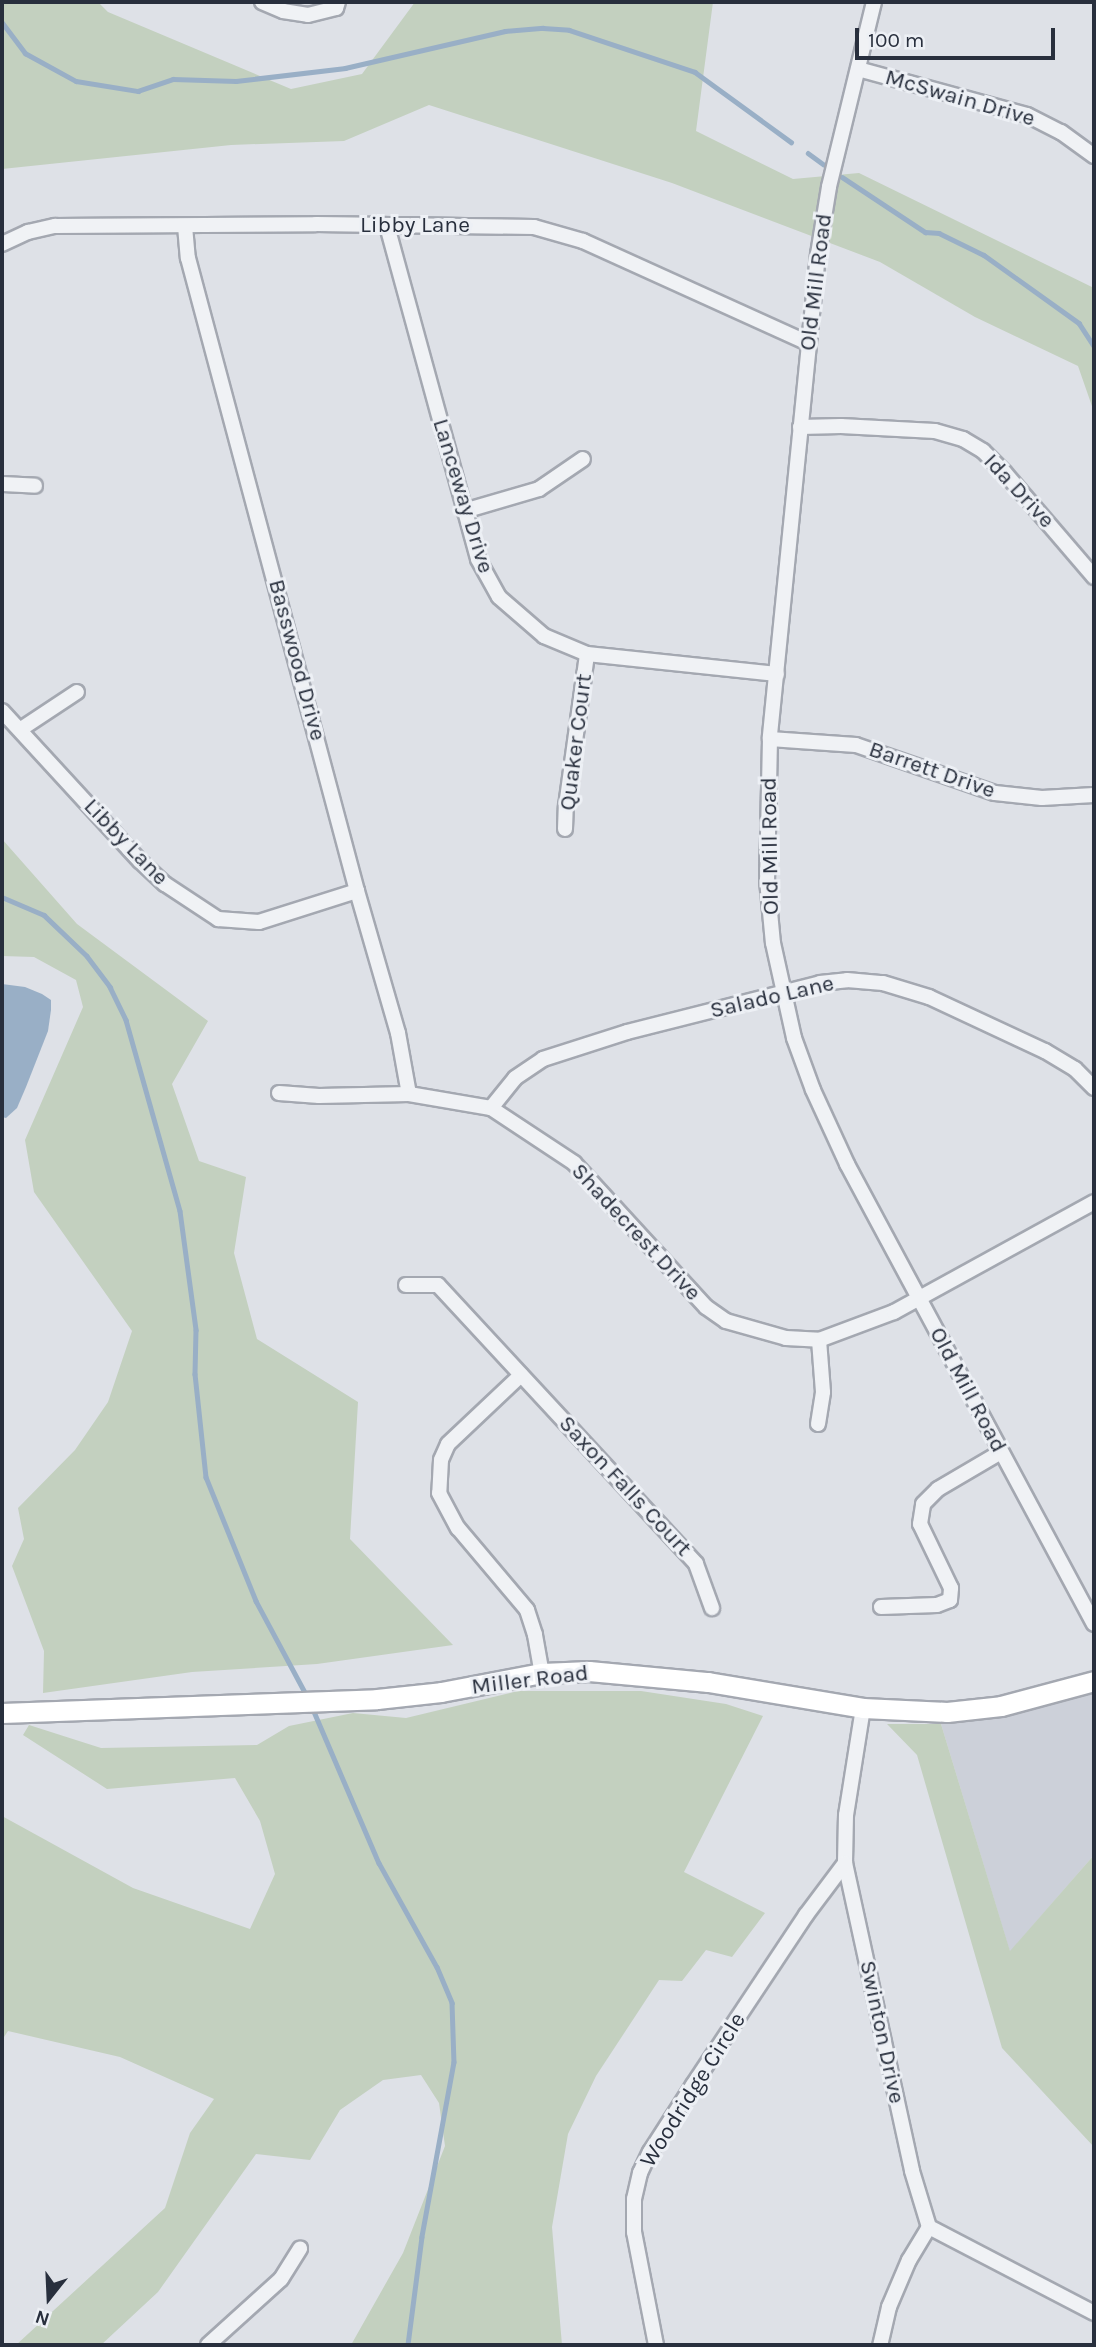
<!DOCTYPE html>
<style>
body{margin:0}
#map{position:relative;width:1096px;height:2347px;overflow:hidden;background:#dee1e7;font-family:Karla,sans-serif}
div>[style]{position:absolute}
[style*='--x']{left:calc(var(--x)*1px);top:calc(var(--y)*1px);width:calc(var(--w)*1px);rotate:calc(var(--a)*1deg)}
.built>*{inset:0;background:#ccd0d9}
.green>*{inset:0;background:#c3d0bf}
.water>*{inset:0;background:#99afc6}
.stream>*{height:4.5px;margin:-2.25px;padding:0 2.25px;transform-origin:2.25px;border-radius:2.25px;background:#99afc6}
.roads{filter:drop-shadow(2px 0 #a4a8b1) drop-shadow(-2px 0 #a4a8b1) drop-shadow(0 2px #a4a8b1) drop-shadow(0 -2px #a4a8b1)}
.street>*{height:14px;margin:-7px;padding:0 7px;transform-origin:7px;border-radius:7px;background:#f0f2f5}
.secondary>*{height:19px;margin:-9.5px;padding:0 9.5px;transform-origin:9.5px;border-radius:9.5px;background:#fff}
span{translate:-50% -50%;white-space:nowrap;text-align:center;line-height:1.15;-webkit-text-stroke:6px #edf0f5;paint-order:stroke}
.street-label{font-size:23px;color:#282f3d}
.frame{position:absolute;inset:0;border:4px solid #282f3d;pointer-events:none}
.north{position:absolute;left:14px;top:2263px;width:70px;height:70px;-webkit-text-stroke:5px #edf0f5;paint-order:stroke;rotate:198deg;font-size:19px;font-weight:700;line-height:28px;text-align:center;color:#282f3d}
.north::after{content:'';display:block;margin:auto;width:24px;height:32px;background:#282f3d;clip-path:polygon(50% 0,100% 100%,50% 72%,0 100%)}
.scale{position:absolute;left:855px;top:28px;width:200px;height:32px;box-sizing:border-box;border:4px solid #282f3d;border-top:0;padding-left:9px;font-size:21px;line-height:24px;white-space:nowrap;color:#282f3d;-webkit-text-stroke:5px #edf0f5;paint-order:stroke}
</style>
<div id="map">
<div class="built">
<i style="clip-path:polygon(1094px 1677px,1094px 1855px,1010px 1952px,941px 1724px)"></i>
</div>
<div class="green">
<i style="clip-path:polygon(2px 2px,98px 2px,108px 12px,291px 89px,362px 74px,415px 2px,713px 2px,696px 131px,793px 179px,859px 173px,1094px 288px,1094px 412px,1078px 366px,975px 317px,880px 262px,672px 183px,429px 105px,344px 141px,231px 145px,2px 169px)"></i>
<i style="clip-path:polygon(2px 839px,77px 924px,208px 1021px,172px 1084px,199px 1161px,246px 1177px,234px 1253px,257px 1339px,358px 1402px,350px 1539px,453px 1645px,317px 1664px,192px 1672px,43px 1693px,44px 1651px,12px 1566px,24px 1539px,18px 1508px,75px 1450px,108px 1402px,132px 1331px,34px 1192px,25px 1140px,83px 1007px,76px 980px,34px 957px,2px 956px)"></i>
<i style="clip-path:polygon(518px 1691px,641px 1691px,726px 1704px,763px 1716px,684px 1872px,765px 1913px,732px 1957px,706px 1950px,682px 1981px,659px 1980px,596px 2076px,568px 2134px,552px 2227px,562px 2345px,351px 2345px,403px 2253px,445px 2146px,439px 2103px,421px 2075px,383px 2080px,340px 2110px,310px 2160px,256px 2154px,158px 2292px,101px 2345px,16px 2345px,165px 2208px,190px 2133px,214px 2099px,120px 2057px,8px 2031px,2px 2040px,2px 1816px,133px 1888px,250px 1929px,275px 1874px,260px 1821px,235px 1778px,107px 1789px,23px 1735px,29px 1725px,101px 1748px,257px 1745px,289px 1726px,353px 1713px,406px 1718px)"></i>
<i style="clip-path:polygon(887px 1724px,941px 1724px,1010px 1951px,1094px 1855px,1094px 2147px,1002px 2048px,917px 1755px)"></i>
</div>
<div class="water">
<i style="clip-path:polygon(2px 984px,25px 987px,42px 994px,51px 1000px,51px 1010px,48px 1031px,26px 1087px,17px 1108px,6px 1118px,2px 1117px)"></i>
</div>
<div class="stream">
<i style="--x:2;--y:22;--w:39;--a:53"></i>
<i style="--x:25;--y:53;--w:58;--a:28.8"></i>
<i style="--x:76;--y:81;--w:63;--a:9.2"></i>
<i style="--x:138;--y:91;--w:37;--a:-19"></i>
<i style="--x:173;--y:79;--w:63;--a:1.8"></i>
<i style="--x:236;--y:81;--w:110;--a:-6.8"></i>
<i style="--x:345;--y:68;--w:164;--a:-13"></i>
<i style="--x:505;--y:31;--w:38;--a:-5"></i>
<i style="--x:543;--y:28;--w:26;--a:4"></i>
<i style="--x:569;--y:30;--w:133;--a:18.4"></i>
<i style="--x:695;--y:72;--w:119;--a:36.1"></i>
<i style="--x:808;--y:153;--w:19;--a:36"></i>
<i style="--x:842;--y:177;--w:100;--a:33.5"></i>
<i style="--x:925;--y:232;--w:14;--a:4"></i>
<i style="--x:939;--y:233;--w:50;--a:26.1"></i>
<i style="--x:984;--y:255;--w:117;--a:35.6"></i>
<i style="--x:1079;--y:323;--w:27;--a:57"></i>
<i style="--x:2;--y:897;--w:46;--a:23.2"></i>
<i style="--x:44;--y:915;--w:59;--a:43.6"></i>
<i style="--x:87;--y:956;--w:39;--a:53"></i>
<i style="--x:110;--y:987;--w:37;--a:64"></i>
<i style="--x:126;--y:1020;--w:198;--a:74.2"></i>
<i style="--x:180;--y:1211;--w:120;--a:82.3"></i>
<i style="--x:196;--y:1330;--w:44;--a:91.3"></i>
<i style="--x:195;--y:1374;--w:104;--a:83.9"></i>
<i style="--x:206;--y:1477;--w:134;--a:68"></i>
<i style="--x:256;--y:1601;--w:108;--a:61.8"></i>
<i style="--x:312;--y:1707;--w:170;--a:66.8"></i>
<i style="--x:379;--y:1863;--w:119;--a:60.9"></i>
<i style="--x:437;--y:1967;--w:39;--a:67"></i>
<i style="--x:452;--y:2003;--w:59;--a:88.1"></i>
<i style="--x:454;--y:2062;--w:178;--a:100.4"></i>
<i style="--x:422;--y:2237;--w:109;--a:97.4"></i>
</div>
<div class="roads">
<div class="street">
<i style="--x:262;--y:2;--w:23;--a:23"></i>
<i style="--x:283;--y:11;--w:25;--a:9"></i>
<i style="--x:308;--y:15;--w:29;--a:-14"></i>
<i style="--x:336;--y:8;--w:6;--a:-72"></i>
<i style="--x:874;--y:2;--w:190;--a:103.7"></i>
<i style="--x:829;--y:187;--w:68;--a:99.3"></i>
<i style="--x:818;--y:254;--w:487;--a:95.7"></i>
<i style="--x:770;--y:739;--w:141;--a:91.2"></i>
<i style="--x:767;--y:880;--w:63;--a:84.6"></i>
<i style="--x:773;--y:943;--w:97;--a:77.5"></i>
<i style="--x:794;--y:1038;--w:55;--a:69.9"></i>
<i style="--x:813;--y:1090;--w:81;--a:65.3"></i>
<i style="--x:847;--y:1164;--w:522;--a:61.77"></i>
<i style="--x:858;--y:69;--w:175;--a:15.2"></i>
<i style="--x:1027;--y:115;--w:38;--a:27"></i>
<i style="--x:1061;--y:132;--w:41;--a:36"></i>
<i style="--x:185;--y:226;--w:32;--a:85"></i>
<i style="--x:188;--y:258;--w:655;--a:75.05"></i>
<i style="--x:357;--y:891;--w:148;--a:73.9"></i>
<i style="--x:398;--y:1033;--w:62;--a:79.8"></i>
<i style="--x:387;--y:226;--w:345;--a:74.7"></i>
<i style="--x:478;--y:559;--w:43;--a:61.1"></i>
<i style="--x:499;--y:597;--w:60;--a:40.9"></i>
<i style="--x:544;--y:636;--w:47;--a:22.7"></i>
<i style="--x:587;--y:654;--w:191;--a:6"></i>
<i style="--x:2;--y:244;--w:29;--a:-25"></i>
<i style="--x:28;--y:232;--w:28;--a:-13"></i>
<i style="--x:55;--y:226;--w:261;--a:-0.4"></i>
<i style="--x:316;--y:224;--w:218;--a:0.8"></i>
<i style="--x:534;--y:227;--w:51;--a:15.9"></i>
<i style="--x:583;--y:241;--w:247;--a:24.4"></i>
<i style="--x:800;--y:427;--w:41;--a:-1.4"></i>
<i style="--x:841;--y:426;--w:94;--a:3"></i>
<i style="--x:935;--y:431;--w:29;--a:16"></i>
<i style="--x:963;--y:439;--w:23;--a:31"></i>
<i style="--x:983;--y:451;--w:31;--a:45"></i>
<i style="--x:1005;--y:473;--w:137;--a:49.4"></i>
<i style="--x:2;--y:484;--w:33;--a:3"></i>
<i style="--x:464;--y:511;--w:78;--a:-16.3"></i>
<i style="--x:539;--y:489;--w:53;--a:-34.3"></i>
<i style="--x:2;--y:711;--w:204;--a:47.4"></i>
<i style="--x:140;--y:861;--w:34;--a:43"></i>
<i style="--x:165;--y:884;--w:64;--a:33.4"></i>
<i style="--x:218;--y:919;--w:41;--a:4.2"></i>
<i style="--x:259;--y:922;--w:103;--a:-17.6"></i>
<i style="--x:21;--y:729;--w:67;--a:-33.5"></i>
<i style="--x:770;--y:739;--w:86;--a:4"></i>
<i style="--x:856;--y:745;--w:147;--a:19.1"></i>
<i style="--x:995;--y:793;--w:47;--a:6.1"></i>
<i style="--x:1042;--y:798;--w:52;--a:-3.3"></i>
<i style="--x:565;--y:829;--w:23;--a:-88"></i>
<i style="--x:566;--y:806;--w:153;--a:-82.1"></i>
<i style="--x:279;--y:1093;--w:40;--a:4.3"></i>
<i style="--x:319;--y:1096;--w:90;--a:-1.3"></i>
<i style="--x:409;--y:1094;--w:83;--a:9.7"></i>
<i style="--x:491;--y:1108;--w:100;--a:33.5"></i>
<i style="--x:574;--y:1163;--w:195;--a:47.5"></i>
<i style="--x:706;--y:1307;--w:24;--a:35"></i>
<i style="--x:726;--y:1321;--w:62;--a:15.8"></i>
<i style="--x:786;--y:1338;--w:33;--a:3"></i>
<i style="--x:819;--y:1340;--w:80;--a:-20.5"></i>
<i style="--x:894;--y:1312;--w:228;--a:-28.8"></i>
<i style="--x:491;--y:1108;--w:38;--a:-51"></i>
<i style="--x:515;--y:1078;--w:34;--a:-34"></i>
<i style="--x:543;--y:1059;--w:88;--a:-17.8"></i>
<i style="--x:627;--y:1032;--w:199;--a:-14.2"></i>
<i style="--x:820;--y:983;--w:27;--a:-6"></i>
<i style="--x:847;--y:980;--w:36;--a:5"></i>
<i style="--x:883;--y:983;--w:48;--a:16.9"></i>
<i style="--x:929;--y:997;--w:128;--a:25"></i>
<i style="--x:1045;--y:1051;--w:35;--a:31"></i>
<i style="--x:1075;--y:1069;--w:27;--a:45"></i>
<i style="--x:406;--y:1285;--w:32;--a:0"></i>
<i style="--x:438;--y:1285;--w:380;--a:47.2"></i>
<i style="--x:696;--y:1564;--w:47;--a:70"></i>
<i style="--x:521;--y:1375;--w:100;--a:136.6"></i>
<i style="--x:448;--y:1444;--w:17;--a:114"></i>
<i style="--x:441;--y:1460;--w:33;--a:93"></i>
<i style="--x:439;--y:1493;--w:40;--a:62"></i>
<i style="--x:458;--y:1528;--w:107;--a:49.9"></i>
<i style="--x:527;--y:1610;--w:26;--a:72"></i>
<i style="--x:535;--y:1635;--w:39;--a:80"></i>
<i style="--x:818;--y:1424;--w:32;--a:-81"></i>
<i style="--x:823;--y:1392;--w:52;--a:-94.4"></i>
<i style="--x:881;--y:1607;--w:56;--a:-2"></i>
<i style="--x:937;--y:1605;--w:14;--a:-21"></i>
<i style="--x:950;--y:1600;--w:12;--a:-85"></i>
<i style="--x:951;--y:1588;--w:71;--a:-115.8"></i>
<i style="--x:920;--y:1524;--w:20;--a:-81"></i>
<i style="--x:923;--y:1504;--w:21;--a:-45"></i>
<i style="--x:938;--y:1489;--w:73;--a:-30.4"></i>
<i style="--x:863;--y:1708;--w:108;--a:99"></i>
<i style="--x:846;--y:1815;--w:48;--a:91.2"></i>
<i style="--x:845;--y:1863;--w:315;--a:77.7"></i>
<i style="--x:912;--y:2171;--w:59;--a:73.1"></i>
<i style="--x:929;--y:2227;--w:39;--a:121"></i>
<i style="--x:909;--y:2260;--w:51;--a:113.1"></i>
<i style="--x:889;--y:2307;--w:39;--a:103"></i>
<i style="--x:929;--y:2227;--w:186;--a:27.5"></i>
<i style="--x:208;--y:2345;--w:98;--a:-42.1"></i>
<i style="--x:281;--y:2279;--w:36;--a:-58"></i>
<i style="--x:656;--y:2345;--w:115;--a:-101"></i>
<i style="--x:634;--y:2232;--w:33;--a:-90"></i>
<i style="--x:634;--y:2199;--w:27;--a:-77"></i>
<i style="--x:640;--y:2173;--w:23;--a:-65"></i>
<i style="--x:650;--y:2152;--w:80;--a:-57.3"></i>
<i style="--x:693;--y:2085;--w:204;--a:-56.4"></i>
<i style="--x:806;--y:1915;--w:65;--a:-53.1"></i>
</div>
<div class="secondary">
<i style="--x:2;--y:1713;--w:375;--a:-2.1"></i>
<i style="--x:377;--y:1699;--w:64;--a:-6.2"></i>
<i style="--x:441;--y:1692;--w:103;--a:-10.7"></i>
<i style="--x:542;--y:1673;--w:47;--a:-2.4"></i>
<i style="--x:589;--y:1671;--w:120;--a:5.3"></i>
<i style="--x:708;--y:1682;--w:157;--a:9.5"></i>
<i style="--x:863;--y:1708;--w:84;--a:2.7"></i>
<i style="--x:947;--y:1712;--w:54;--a:-6.3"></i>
<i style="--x:1001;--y:1706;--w:96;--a:-15"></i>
</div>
</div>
<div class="street-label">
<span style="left:960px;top:98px;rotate:16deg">McSwain Drive</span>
<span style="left:415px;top:225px">Libby Lane</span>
<span style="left:816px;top:282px;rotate:-83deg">Old Mill Road</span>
<span style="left:1019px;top:491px;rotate:47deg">Ida Drive</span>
<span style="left:463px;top:496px;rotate:73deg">Lanceway Drive</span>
<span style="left:297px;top:660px;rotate:75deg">Basswood Drive</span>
<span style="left:576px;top:742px;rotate:-83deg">Quaker Court</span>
<span style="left:932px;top:770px;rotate:19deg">Barrett Drive</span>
<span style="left:126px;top:842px;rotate:46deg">Libby Lane</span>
<span style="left:770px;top:846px;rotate:-91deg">Old Mill Road</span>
<span style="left:772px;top:997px;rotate:-13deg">Salado Lane</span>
<span style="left:636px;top:1232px;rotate:47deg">Shadecrest Drive</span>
<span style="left:968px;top:1390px;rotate:62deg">Old Mill Road</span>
<span style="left:625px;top:1486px;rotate:47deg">Saxon Falls Court</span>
<span style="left:530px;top:1680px;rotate:-7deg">Miller Road</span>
<span style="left:882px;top:2032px;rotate:78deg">Swinton Drive</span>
<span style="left:693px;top:2090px;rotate:-58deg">Woodridge Circle</span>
</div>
<div class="frame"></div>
<div class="north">N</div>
<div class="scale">100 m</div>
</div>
